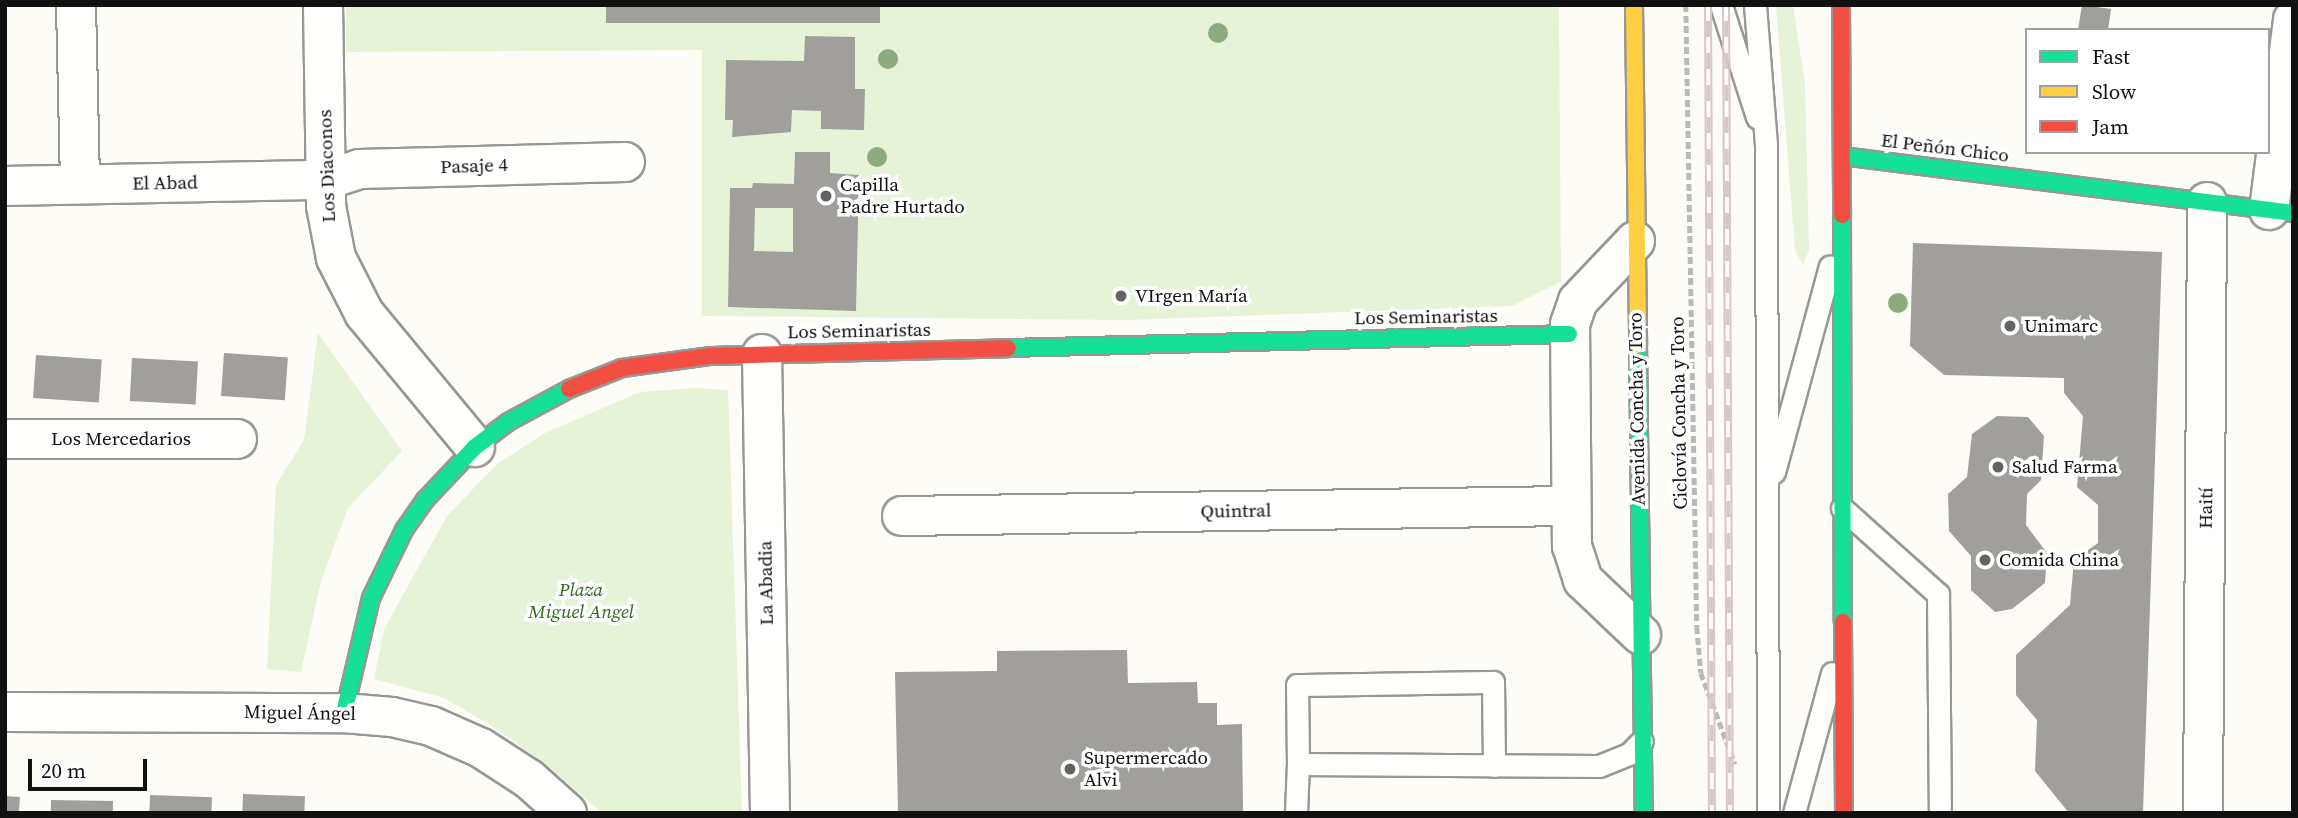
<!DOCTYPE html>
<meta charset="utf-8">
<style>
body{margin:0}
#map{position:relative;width:2298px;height:818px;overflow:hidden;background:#fdfcf7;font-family:"Source Serif 4",serif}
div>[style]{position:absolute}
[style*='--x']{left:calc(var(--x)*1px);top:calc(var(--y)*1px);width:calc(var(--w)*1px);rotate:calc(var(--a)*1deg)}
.green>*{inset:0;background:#e7f3d7}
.building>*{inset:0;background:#a19f9c;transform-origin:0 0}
.path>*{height:4.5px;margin-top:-2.25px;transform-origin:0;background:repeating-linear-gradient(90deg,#b9b9b8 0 7px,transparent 0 10.5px)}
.roads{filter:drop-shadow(2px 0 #979795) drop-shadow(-2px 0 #979795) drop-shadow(0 2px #979795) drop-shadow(0 -2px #979795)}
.lane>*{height:21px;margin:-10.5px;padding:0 10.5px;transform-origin:10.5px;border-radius:10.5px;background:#fffffe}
.street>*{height:38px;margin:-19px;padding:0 19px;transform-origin:19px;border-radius:19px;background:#fffffe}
.fast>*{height:16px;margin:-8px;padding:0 8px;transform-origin:8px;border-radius:8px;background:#16e098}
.slow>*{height:16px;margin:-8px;padding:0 8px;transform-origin:8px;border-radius:8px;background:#ffcf43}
.jam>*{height:16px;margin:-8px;padding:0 8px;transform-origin:8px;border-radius:8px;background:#f24e42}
.rail>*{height:8px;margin-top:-4px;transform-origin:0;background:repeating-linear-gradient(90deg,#fff 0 16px,#d9c6c7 0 32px);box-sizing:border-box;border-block:2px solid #d9c6c7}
.trees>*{width:20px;height:20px;margin:-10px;border-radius:50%;background:#8cac80}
.dots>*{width:19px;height:19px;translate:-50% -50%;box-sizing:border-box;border:4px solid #fff;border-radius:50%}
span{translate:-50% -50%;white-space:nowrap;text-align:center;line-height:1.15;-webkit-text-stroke:7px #fff;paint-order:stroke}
.street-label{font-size:19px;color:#111}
.poi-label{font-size:19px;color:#111}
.left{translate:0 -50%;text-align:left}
.park-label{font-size:19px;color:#2f6b1f;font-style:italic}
.frame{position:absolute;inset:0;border:7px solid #111;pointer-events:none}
.legend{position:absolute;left:2025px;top:28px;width:245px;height:126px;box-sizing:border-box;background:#fff;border:2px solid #a0a0a0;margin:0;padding:9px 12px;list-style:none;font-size:21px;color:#111}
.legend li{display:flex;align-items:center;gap:14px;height:35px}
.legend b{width:35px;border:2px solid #a0a0a0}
.scale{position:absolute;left:28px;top:759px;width:119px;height:32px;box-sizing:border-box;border:4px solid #111;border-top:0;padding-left:9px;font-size:21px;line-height:24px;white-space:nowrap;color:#111;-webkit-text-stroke:5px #fff;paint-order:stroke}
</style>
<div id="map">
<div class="green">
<i style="clip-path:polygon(346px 5px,1559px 5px,1561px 282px,1512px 306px,1127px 320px,702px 316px,702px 50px,346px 52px)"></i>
<i style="clip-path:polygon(1776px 5px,1793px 5px,1805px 84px,1809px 250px,1803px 265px,1795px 250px)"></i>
<i style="clip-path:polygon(318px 333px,402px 451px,348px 508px,321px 581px,301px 672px,267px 669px,276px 485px,304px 440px)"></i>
<i style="clip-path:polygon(696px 388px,728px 390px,742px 813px,602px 813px,546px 764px,487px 723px,444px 698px,374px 679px,384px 629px,447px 516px,497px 464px,545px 433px,640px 392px)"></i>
</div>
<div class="building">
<i style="left:606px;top:5px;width:274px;height:18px"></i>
<i style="clip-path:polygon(2082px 5px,2111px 9px,2108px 30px,2078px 30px)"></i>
<i style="clip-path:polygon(805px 36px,855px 37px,855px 89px,865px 89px,864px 130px,821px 129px,821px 111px,792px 110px,791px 132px,732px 137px,733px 120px,725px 120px,726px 60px,804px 61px)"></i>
<i style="clip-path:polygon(evenodd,795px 152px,830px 152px,830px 173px,859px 175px,856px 311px,728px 307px,730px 188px,752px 188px,753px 183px,794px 184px,795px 152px,755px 208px,793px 208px,793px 252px,754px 251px,755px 208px)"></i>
<i style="clip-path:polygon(1913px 243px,2162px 252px,2143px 813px,2069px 813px,2035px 771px,2037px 720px,2016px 695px,2016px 655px,2070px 605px,2074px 560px,2098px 543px,2098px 505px,2077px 487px,2083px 416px,2064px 393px,2064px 378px,1944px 375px,1910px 346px)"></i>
<i style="left:224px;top:353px;width:64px;height:43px;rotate:4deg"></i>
<i style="left:36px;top:355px;width:66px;height:43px;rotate:4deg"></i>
<i style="left:132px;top:358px;width:66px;height:43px;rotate:3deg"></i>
<i style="clip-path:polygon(1997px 416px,2028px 417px,2044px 436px,2041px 480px,2027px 494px,2026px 525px,2047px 553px,2045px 583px,2012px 609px,1995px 612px,1971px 590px,1971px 556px,1949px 531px,1948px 494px,1967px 477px,1972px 434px)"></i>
<i style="clip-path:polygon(1127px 650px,1128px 683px,1197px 682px,1198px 703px,1217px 703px,1217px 725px,1242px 724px,1243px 813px,898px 813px,895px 672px,997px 671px,997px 651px)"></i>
<i style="left:243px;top:794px;width:62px;height:19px;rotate:2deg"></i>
<i style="left:150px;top:795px;width:62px;height:18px;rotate:2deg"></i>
<i style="left:5px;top:796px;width:15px;height:17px;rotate:4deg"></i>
<i style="left:51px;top:800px;width:62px;height:13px;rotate:1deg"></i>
</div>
<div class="path">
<i style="--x:1686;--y:5;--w:622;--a:88.99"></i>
<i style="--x:1697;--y:627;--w:46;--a:85"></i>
<i style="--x:1701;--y:673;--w:97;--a:69.5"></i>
</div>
<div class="roads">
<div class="lane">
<i style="--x:1721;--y:5;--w:118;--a:72.2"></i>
<i style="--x:1755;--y:5;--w:140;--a:85.5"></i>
<i style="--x:1766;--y:145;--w:668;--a:89.83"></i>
<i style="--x:1774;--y:472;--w:213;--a:-74.8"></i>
<i style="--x:1842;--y:508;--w:129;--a:41.9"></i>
<i style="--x:1938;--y:594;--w:219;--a:89.5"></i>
<i style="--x:1298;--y:764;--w:79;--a:-90.7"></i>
<i style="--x:1297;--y:685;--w:196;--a:-0.9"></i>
<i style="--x:1493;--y:682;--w:84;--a:89.3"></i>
<i style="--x:1296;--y:813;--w:49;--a:-87.7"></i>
<i style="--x:1298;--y:764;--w:301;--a:0.4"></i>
<i style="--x:1599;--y:766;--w:32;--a:-22"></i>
<i style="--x:1629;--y:754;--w:18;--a:-45"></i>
<i style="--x:1794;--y:813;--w:145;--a:-74.8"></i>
</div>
<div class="street">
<i style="--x:76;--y:5;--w:179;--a:88.7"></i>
<i style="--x:323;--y:5;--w:201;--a:89.1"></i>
<i style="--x:326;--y:206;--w:53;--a:79.1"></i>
<i style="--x:336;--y:258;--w:62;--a:63"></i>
<i style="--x:364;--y:313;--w:174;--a:50.4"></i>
<i style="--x:5;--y:186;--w:321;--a:-1.1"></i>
<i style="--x:326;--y:180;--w:35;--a:-18"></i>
<i style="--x:359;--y:169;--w:266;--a:-1.5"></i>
<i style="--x:2269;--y:210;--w:192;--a:-82.8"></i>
<i style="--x:1635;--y:241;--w:83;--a:133.5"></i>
<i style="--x:1578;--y:301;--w:24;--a:109"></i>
<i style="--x:1570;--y:324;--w:222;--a:89.5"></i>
<i style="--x:1572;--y:546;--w:36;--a:72"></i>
<i style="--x:1583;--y:580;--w:80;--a:43.5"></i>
<i style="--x:762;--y:354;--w:459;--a:89"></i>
<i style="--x:5;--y:439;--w:232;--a:0"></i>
<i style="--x:902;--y:516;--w:669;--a:-0.86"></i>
<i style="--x:5;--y:712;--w:339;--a:0.2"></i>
<i style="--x:344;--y:713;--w:48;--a:4.8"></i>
<i style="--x:392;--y:717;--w:40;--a:13"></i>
<i style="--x:431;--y:726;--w:55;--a:23.7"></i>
<i style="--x:481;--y:748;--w:57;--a:32.9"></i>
<i style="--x:529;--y:779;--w:51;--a:41.8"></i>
<i style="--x:2203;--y:813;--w:611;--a:-89.62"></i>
</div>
<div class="fast">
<i style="--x:1842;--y:156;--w:455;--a:7.2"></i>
<i style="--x:1842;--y:215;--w:407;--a:89.9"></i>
<i style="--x:1638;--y:345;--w:468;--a:89.3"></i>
<i style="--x:1008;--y:348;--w:561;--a:-1.43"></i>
<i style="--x:344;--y:713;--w:118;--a:-76.8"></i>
<i style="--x:371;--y:598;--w:76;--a:-64.1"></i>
<i style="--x:404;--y:530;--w:37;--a:-55"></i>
<i style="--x:425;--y:500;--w:73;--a:-46.7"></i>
<i style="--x:475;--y:447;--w:41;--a:-37.1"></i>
<i style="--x:508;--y:422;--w:69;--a:-28.4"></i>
</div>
<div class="slow">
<i style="--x:1634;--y:5;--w:340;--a:89.3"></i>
</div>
<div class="jam">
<i style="--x:1841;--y:5;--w:210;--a:89.7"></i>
<i style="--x:569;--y:389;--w:57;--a:-21.6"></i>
<i style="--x:622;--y:368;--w:90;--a:-7.7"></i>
<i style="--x:711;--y:356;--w:297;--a:-1.5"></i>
<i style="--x:1843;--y:622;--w:191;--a:89.7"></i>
</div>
</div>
<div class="rail">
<i style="--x:1708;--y:5;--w:808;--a:89.72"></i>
<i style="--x:1726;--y:5;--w:808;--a:89.72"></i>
</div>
<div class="trees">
<i style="left:1218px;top:33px"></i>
<i style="left:888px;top:59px"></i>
<i style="left:877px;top:157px"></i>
<i style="left:1898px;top:303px"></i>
</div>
<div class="dots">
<i style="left:826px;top:196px;background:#646362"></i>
<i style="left:1121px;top:296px;background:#646362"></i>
<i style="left:2010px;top:326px;background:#646362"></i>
<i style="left:1998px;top:467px;background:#646362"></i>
<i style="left:1985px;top:560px;background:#646362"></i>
<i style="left:1070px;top:769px;background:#646362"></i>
</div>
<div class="street-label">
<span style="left:1945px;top:148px;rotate:7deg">El Peñón Chico</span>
<span style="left:327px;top:166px;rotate:-92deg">Los Diaconos</span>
<span style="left:474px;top:166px;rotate:-2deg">Pasaje 4</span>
<span style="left:165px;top:183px;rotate:-1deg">El Abad</span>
<span style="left:1426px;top:317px;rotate:-1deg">Los Seminaristas</span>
<span style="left:859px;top:331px;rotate:-1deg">Los Seminaristas</span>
<span style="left:1637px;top:409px;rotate:-91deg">Avenida Concha y Toro</span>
<span style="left:1679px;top:413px;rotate:-91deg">Ciclovía Concha y Toro</span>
<span style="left:121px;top:439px">Los Mercedarios</span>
<span style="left:2206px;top:508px;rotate:-89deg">Haití</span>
<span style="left:1236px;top:511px;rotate:-1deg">Quintral</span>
<span style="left:766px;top:583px;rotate:-91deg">La Abadia</span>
<span style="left:300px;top:713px;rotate:1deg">Miguel Ángel</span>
</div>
<div class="poi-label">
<span class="left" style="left:840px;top:196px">Capilla<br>Padre Hurtado</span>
<span class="left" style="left:1135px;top:296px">VIrgen María</span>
<span class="left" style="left:2024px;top:326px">Unimarc</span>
<span class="left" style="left:2012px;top:467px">Salud Farma</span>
<span class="left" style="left:1999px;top:560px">Comida China</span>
<span class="left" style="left:1084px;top:769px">Supermercado<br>Alvi</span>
</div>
<div class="park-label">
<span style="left:581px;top:601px">Plaza<br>Miguel Angel</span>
</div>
<div class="frame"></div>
<ul class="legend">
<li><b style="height:9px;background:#16e098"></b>Fast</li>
<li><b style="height:9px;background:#ffcf43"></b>Slow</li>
<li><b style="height:9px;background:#f24e42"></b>Jam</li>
</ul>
<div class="scale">20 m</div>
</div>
